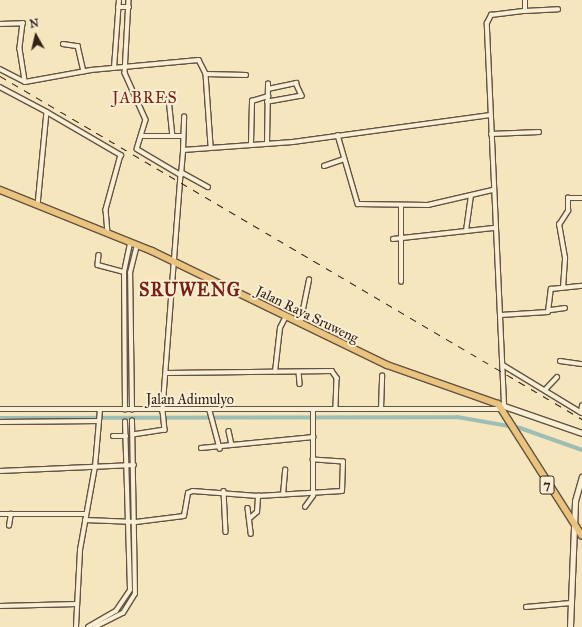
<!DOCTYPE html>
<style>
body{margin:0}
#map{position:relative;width:582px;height:627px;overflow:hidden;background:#f5e6bd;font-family:"IM FELL Great Primer",serif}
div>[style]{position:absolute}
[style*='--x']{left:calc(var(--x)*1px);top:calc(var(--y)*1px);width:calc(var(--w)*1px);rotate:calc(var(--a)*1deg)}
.canal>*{height:4px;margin:-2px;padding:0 2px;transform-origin:2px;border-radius:2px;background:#9dbeb5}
.roads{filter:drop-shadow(1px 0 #645243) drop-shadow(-1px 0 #645243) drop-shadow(0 1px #645243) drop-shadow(0 -1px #645243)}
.minor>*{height:3.5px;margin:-1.75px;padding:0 1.75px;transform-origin:1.75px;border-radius:1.75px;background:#f8efd4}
.tertiary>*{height:4.5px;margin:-2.25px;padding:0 2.25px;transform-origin:2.25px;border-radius:2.25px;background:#f8efd4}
.secondary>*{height:5px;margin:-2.5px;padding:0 2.5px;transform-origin:2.5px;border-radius:2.5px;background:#f8efd4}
.trunk>*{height:6px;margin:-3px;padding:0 3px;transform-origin:3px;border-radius:3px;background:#eac37e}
.rail>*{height:1px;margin-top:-0.5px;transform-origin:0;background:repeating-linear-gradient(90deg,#33211a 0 7px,transparent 0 14px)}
span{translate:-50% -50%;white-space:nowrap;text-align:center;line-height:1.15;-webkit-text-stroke:4px #f8efd4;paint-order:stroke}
.shield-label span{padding:1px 3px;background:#f8efd4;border:1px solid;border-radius:3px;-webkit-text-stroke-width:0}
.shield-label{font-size:13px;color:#33211a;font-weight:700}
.street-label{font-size:14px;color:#33211a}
.quarter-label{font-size:16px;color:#7a1f14;letter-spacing:1px}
.district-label{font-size:18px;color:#7a1f14;font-weight:700;letter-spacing:1px}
.north{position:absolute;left:16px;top:16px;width:40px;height:40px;-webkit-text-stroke:3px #f8efd4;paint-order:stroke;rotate:352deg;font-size:11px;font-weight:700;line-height:16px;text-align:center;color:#33211a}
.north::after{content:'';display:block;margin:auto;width:14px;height:18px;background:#33211a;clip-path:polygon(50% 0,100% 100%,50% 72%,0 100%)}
</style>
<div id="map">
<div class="canal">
<i style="--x:0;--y:418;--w:457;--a:-0.1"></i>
<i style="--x:457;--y:417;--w:64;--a:9.9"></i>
<i style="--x:520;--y:428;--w:66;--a:19.5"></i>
</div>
<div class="roads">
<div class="minor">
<i style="--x:129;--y:0;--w:73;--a:93.1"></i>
<i style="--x:125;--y:73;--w:51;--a:65.9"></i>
<i style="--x:146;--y:120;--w:30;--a:107"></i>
<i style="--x:137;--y:149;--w:51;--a:30.6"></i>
<i style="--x:181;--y:175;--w:237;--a:94.4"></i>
<i style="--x:163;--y:411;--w:19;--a:84"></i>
<i style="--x:165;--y:430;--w:32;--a:171"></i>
<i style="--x:118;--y:7;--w:11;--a:0"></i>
<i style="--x:525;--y:11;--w:33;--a:-3"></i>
<i style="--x:0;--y:24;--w:23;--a:-2"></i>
<i style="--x:23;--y:23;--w:26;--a:97"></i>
<i style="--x:20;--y:49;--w:33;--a:81"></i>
<i style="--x:63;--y:44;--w:15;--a:8"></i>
<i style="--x:78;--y:46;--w:26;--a:77"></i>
<i style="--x:114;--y:68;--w:68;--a:-85.8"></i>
<i style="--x:0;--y:69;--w:28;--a:27"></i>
<i style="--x:25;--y:82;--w:67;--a:-10.3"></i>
<i style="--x:91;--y:70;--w:108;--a:-5.3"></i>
<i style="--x:199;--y:60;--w:16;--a:63"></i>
<i style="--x:206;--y:74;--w:71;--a:86"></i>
<i style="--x:206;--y:74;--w:40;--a:1.4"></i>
<i style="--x:0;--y:87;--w:53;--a:28"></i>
<i style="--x:47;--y:112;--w:93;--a:95.5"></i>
<i style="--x:268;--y:89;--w:29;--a:-12"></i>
<i style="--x:296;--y:83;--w:14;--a:65"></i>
<i style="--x:302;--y:96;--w:35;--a:170"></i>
<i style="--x:169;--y:99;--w:37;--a:84"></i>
<i style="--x:47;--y:112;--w:86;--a:30.2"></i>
<i style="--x:121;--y:155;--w:57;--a:105.3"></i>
<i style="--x:106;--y:210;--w:24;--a:85"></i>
<i style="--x:491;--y:134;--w:48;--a:-2.4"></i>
<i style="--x:338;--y:135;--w:72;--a:73.8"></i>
<i style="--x:358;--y:204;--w:70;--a:0.8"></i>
<i style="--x:428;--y:205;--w:67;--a:-13"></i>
<i style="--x:143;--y:136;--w:40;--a:0"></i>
<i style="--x:251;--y:143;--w:42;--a:-88.6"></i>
<i style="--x:252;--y:101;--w:17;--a:-17"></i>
<i style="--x:267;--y:143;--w:59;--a:-89"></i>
<i style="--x:183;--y:150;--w:33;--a:-88"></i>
<i style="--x:324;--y:166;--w:21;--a:-19"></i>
<i style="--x:181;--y:172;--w:31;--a:29"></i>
<i style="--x:181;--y:175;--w:25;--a:-85"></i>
<i style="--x:183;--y:150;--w:110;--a:-4.2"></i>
<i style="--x:293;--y:142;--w:199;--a:-7.8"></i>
<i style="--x:466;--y:231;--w:35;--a:-82"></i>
<i style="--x:393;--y:239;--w:103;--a:-6.2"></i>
<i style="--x:99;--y:255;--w:10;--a:96"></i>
<i style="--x:98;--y:265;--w:27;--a:15"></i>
<i style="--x:401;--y:282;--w:75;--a:-90"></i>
<i style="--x:563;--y:288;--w:30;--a:-86"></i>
<i style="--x:565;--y:258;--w:34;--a:-100"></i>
<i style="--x:559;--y:225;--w:17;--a:-57"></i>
<i style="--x:568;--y:211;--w:13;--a:-90"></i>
<i style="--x:568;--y:198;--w:14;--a:0"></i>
<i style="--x:551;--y:310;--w:14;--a:-8"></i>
<i style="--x:501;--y:315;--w:47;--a:-3.7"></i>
<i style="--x:548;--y:312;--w:23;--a:-83"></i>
<i style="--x:551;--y:289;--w:31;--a:-6"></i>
<i style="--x:300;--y:324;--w:45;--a:-78.4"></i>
<i style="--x:560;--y:361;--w:22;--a:8"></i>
<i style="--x:503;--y:365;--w:92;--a:31.3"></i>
<i style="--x:275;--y:372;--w:44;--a:-83.5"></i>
<i style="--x:280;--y:328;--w:11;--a:-63"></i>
<i style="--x:299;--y:372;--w:12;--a:85"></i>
<i style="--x:167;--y:373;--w:165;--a:-0.7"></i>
<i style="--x:332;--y:371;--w:9;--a:54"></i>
<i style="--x:337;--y:378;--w:31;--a:92"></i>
<i style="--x:546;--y:389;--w:16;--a:-47"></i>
<i style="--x:504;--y:404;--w:381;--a:-92.6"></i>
<i style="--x:487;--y:23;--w:9;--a:-63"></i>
<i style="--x:491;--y:15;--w:34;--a:-7"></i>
<i style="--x:525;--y:11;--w:11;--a:-90"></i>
<i style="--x:381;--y:409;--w:33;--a:-88"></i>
<i style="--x:125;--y:410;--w:138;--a:-90.4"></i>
<i style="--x:124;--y:272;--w:30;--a:-78"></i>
<i style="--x:132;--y:410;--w:137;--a:-90.8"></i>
<i style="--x:130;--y:273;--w:29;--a:-76"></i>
<i style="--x:210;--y:411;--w:39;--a:75"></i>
<i style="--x:581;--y:412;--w:6;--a:-81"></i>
<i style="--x:0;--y:422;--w:99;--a:-0.6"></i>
<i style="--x:229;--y:431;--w:14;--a:78"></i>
<i style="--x:113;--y:436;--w:13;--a:0"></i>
<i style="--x:201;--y:448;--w:113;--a:-5.6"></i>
<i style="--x:0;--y:471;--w:134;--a:-2.6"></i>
<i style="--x:224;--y:491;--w:41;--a:87.2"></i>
<i style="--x:283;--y:495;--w:25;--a:-85"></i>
<i style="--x:305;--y:507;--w:14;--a:-54"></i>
<i style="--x:313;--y:496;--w:86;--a:-90"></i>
<i style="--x:248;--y:508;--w:26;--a:83"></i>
<i style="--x:0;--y:514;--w:86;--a:0"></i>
<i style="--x:250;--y:518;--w:9;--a:-41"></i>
<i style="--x:257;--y:512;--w:16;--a:-86"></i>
<i style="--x:85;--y:520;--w:51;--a:2.2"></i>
<i style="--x:136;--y:522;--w:48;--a:-7.1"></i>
<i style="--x:184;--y:516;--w:23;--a:-80"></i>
<i style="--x:188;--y:493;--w:5;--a:-22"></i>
<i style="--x:193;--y:491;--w:65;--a:4.4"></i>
<i style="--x:258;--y:496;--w:84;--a:-3.4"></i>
<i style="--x:342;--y:491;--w:29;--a:-88"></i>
<i style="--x:343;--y:462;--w:30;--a:-176"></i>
<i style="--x:9;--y:526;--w:12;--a:-81"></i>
<i style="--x:0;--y:606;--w:77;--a:-1.5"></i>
<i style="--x:526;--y:607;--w:45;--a:-5.1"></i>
<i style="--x:76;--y:627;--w:77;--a:-87"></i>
<i style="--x:80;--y:550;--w:84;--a:-79.8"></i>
<i style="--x:95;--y:467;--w:57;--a:-85"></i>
<i style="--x:88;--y:627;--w:32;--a:-30"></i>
<i style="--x:116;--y:611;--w:25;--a:-56"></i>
<i style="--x:130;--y:590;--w:168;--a:-91.7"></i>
<i style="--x:95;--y:627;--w:31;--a:-27"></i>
<i style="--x:123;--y:613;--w:22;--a:-58"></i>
<i style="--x:135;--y:594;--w:173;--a:-91"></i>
</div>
<div class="tertiary">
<i style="--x:0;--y:409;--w:503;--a:0"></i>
<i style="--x:570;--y:627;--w:126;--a:-87.7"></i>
<i style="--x:575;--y:501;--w:25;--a:-74"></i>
</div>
<div class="secondary">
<i style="--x:498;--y:404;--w:89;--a:19"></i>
</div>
<div class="trunk">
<i style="--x:0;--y:190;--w:164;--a:21.9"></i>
<i style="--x:152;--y:251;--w:261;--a:25.9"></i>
<i style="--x:387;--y:365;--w:118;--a:19.4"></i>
<i style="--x:498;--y:404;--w:156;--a:57.5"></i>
</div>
</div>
<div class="rail">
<i style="--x:0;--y:76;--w:676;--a:30.51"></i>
</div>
<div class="shield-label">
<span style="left:547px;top:485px">7</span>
</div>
<div class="street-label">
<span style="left:307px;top:315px;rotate:26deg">Jalan Raya Sruweng</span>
<span style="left:190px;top:400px">Jalan Adimulyo</span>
</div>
<div class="quarter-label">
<span style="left:145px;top:98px">JABRES</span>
</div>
<div class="district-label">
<span style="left:190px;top:290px">SRUWENG</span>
</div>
<div class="north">N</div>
</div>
